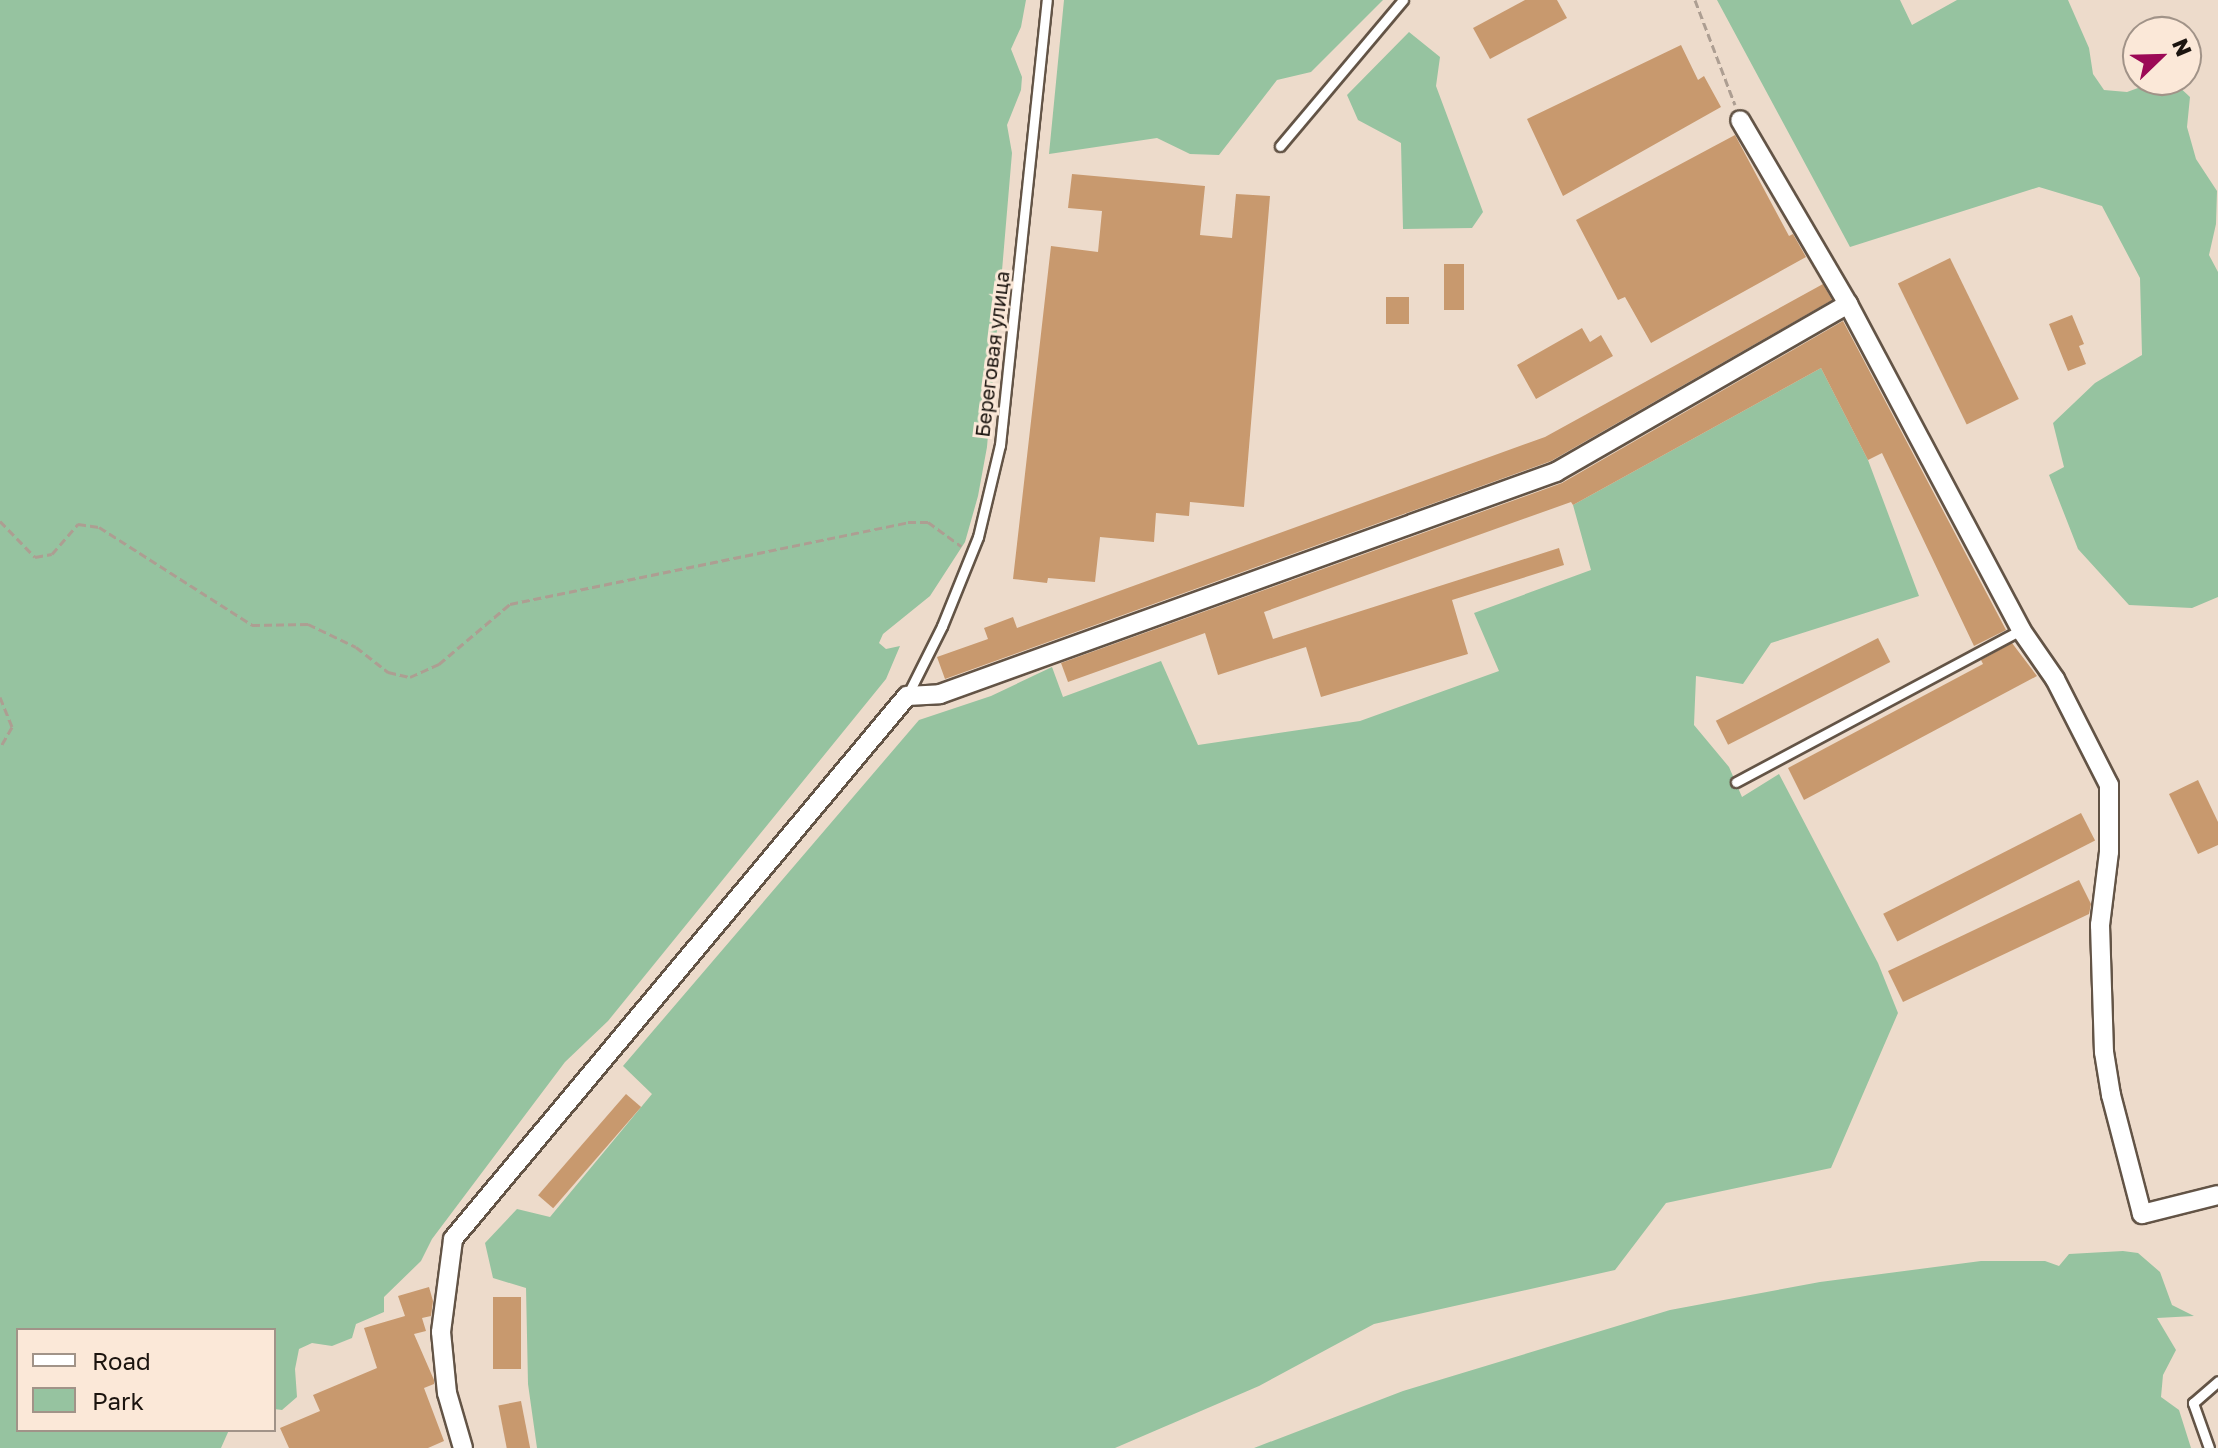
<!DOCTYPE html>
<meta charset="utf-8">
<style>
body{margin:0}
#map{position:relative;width:2218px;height:1448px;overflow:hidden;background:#eddbcb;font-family:"Golos Text",sans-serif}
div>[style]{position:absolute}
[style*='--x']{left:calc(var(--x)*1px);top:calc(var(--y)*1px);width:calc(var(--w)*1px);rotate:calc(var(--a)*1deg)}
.green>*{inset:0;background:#96c3a0}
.building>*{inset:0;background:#c8996e;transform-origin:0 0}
.path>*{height:3px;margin-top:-1.5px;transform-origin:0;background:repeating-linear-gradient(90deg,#ad9e92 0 8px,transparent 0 12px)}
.roads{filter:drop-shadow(2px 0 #635446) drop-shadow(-2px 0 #635446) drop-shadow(0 2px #635446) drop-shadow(0 -2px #635446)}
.service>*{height:9px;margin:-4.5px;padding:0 4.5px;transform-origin:4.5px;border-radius:4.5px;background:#fff}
.minor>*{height:18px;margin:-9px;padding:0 9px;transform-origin:9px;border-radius:9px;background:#fff}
span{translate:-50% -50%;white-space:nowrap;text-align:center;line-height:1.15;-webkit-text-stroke:6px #fbe8d8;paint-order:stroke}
.street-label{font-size:20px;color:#1b140f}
.legend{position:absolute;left:16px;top:1328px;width:260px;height:104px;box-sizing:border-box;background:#fbe8d8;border:2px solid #a19388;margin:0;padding:10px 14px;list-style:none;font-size:24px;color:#1b140f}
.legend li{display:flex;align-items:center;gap:16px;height:40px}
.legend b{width:40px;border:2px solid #a19388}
.north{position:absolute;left:2122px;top:16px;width:80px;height:80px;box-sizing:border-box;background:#fbe8d8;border:2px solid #a19388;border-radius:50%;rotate:67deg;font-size:22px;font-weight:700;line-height:32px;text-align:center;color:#1b140f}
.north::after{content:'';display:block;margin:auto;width:28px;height:36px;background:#9c0956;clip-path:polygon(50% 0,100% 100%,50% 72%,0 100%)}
</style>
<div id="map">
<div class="green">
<i style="clip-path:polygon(0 0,1026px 0,1021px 27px,1011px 49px,1022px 77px,1021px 90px,1007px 125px,1012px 153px,987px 447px,978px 496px,965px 542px,930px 596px,883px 634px,879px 643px,886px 649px,900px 646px,886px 679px,608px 1021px,565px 1062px,432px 1239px,421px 1261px,384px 1297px,384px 1312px,356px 1324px,352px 1338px,332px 1346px,312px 1343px,299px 1349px,295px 1369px,297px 1397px,282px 1410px,274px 1409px,274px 1330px,18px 1330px,18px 1430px,229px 1430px,221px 1448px,0 1448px)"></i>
<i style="clip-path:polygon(1064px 0,1383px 0,1311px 72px,1277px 80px,1219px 155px,1190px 154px,1157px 138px,1049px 154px)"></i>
<i style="clip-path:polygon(1717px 0,1900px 0,1912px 25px,1957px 0,2068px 0,2089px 48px,2093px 74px,2104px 90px,2127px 92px,2160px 80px,2176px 84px,2190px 97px,2187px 127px,2196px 159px,2217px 191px,2216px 224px,2209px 255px,2218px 272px,2218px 597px,2192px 608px,2129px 605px,2078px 549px,2049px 475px,2064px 467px,2053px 423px,2095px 383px,2142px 355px,2140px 278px,2102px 206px,2039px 187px,1850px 247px)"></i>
<i style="clip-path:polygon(1409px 32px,1440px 57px,1436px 86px,1483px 212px,1472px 228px,1403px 229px,1401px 143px,1358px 120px,1347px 95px)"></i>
<i style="clip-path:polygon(1821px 368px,1868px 460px,1919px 596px,1771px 643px,1743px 684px,1696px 676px,1694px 725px,1729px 767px,1742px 797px,1779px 774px,1878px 963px,1898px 1013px,1831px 1168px,1666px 1203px,1615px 1270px,1374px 1324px,1259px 1386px,1115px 1448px,537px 1448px,528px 1384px,526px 1288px,493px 1278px,485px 1243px,517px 1209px,550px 1217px,652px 1094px,623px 1066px,919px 720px,991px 696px,1052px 667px,1063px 697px,1161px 661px,1198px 745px,1360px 721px,1499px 671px,1474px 613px,1591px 570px,1573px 505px)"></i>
<i style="clip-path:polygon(2123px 1251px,2138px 1253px,2160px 1272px,2172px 1305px,2194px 1316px,2157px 1318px,2176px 1350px,2163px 1375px,2161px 1397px,2179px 1410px,2191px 1448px,1254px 1448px,1403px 1391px,1670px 1310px,1820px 1282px,1981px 1261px,2045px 1261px,2059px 1266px,2069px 1254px)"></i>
</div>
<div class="building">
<i style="clip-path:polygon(1525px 0,1557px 0,1567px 18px,1490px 59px,1473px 28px)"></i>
<i style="clip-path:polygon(1681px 45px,1698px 80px,1704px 76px,1721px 107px,1563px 196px,1527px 119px)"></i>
<i style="clip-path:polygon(1735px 135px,1789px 236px,1793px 234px,1806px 257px,1651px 343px,1625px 297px,1618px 300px,1576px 220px)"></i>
<i style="clip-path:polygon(1072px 174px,1205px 186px,1200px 235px,1232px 238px,1236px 194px,1270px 196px,1244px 507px,1190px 502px,1189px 516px,1156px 513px,1154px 542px,1100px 537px,1095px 582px,1048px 578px,1047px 583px,1013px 579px,1051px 246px,1098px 252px,1102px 211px,1068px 208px)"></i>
<i style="left:1950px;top:258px;width:157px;height:58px;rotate:64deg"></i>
<i style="left:1444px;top:264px;width:20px;height:46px"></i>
<i style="clip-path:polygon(1823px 284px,1832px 300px,1551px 461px,945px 679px,937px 657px,988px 639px,984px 628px,1013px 617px,1017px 628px,1545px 437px)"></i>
<i style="left:1386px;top:297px;width:23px;height:27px"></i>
<i style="clip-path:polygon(2072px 315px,2084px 344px,2079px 346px,2086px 364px,2068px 371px,2049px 324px)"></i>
<i style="clip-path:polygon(1843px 321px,2006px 630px,1974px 646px,1882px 453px,1868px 460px,1821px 368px,1573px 505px,1571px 502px,1264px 612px,1273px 639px,1559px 548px,1564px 565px,1452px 600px,1468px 654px,1321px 697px,1306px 647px,1218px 675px,1205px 633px,1068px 682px,1061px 663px,1562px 483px)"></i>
<i style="clip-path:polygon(1582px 328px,1590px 342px,1601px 335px,1613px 356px,1536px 399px,1517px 365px)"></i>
<i style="left:1878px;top:638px;width:27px;height:182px;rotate:63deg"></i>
<i style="clip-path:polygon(2012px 643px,2037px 676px,1804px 800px,1788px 768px,1983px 664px,1981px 660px)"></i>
<i style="clip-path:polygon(2198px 780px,2218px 822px,2218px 845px,2198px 854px,2169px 794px)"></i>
<i style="left:2081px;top:813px;width:31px;height:222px;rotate:63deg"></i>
<i style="clip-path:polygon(2079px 880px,2091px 904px,2089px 914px,1903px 1002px,1888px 971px)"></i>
<i style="left:626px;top:1094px;width:20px;height:134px;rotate:41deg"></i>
<i style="clip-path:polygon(429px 1287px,433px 1301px,431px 1316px,422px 1318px,426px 1331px,414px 1334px,434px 1380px,434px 1384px,424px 1388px,444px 1441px,428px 1448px,289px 1448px,280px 1428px,320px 1411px,313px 1395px,377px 1368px,364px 1328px,405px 1316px,398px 1296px)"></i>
<i style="left:493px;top:1297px;width:28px;height:72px"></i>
<i style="left:521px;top:1401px;width:48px;height:23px;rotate:79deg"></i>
</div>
<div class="path">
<i style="--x:1695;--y:0;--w:112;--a:69.1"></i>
<i style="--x:0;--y:521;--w:50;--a:45.8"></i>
<i style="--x:35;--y:557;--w:17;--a:-10"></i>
<i style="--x:52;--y:554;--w:40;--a:-49"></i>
<i style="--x:78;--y:524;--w:21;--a:8"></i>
<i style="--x:99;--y:527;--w:182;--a:32.6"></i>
<i style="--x:252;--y:625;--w:56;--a:-1"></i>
<i style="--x:308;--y:624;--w:53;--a:25.6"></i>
<i style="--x:356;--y:647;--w:41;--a:38"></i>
<i style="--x:388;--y:672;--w:23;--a:13"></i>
<i style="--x:410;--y:677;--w:32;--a:-24"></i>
<i style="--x:439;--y:664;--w:93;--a:-40.2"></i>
<i style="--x:510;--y:604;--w:406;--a:-11.6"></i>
<i style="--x:908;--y:522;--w:20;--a:0"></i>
<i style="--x:928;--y:522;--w:41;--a:36"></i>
<i style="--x:0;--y:697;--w:32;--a:68"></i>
<i style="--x:12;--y:727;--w:24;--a:120"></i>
</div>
<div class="roads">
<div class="service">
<i style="--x:1280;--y:146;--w:191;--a:-49.9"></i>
<i style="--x:907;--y:696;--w:78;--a:-63.4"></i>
<i style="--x:942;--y:626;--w:96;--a:-68"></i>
<i style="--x:978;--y:537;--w:95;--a:-76.6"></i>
<i style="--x:1000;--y:445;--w:447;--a:-84"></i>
<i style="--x:1736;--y:782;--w:323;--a:-28.1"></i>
<i style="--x:2209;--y:1448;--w:48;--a:-109.6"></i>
<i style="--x:2193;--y:1403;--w:33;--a:-41"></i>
</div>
<div class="minor">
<i style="--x:1848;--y:304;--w:369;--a:62"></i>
<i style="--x:2021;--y:630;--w:60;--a:55.2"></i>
<i style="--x:2055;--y:679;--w:119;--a:63"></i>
<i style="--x:2109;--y:785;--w:67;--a:90"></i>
<i style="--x:2109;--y:852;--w:74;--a:97"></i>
<i style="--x:2100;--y:925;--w:127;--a:88.2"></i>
<i style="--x:2104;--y:1052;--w:44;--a:80.8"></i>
<i style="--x:2111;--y:1095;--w:123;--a:75.4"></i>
<i style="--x:2142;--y:1214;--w:78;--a:-14"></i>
<i style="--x:463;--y:1448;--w:57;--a:-106.2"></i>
<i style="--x:447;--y:1393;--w:61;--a:-95.6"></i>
<i style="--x:441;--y:1332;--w:94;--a:-82.6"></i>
<i style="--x:453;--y:1239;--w:708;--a:-50.1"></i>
<i style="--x:907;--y:696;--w:33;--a:-3"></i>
<i style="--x:940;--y:694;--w:655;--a:-19.82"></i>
<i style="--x:1556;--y:472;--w:337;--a:-29.9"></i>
<i style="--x:1848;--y:304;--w:213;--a:-120.4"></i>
</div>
</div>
<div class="street-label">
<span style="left:992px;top:354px;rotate:-83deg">Береговая улица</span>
</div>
<ul class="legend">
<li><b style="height:10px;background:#fff"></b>Road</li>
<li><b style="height:22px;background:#96c3a0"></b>Park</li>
</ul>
<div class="north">N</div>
</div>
